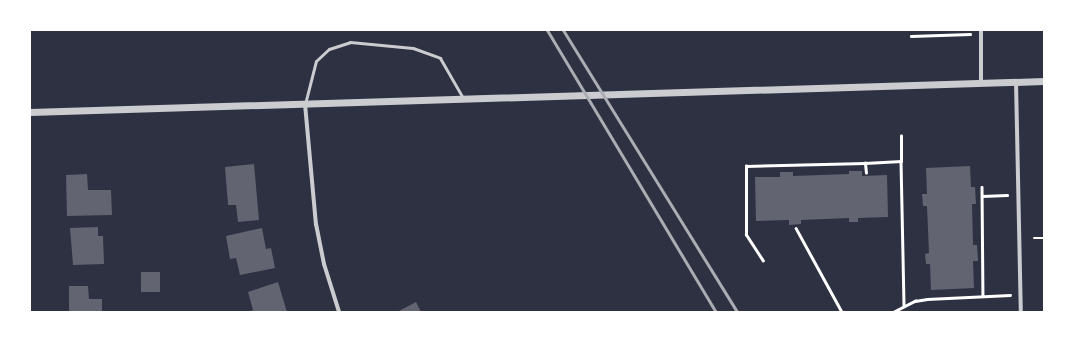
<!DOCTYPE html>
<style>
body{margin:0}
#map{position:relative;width:1074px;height:342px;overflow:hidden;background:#2d3142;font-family:Arial,sans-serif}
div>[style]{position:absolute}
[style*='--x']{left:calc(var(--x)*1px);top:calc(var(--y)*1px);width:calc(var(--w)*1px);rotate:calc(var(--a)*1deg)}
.building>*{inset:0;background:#626471;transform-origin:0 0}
.path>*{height:2.5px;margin:-1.25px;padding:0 1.25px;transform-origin:1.25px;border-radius:1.25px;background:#fff}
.service>*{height:3px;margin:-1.5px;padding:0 1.5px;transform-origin:1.5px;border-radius:1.5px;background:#caccd0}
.minor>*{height:4px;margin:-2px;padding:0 2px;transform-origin:2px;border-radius:2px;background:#caccd0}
.tertiary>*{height:7px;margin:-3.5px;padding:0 3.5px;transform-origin:3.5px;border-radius:3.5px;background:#caccd0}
.rail>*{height:3px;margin:-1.5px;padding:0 1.5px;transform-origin:1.5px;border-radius:1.5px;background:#abadb3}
span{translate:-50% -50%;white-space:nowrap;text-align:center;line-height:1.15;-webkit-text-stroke:4px #fff;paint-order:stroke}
.frame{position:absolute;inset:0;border:31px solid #fff;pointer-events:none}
</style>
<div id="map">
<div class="building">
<i style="clip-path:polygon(254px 164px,259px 220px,238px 222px,236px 205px,228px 205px,225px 167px)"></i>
<i style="clip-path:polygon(970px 166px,971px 187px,975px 187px,976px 204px,972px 204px,973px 245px,977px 245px,978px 261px,973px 261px,974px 288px,931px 290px,930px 264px,926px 264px,925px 254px,929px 253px,927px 206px,923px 206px,922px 194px,927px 194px,926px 168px)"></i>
<i style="clip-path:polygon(849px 171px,862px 171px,862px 176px,887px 175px,888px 217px,858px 218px,858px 222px,849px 222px,849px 218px,801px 220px,801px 224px,789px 225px,789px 220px,756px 221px,755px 177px,780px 177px,780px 172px,793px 172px,793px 176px,849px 174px)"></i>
<i style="clip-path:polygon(87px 174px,88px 190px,111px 190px,112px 215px,67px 216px,66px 175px)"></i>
<i style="clip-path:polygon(98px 227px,98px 236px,103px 236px,104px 264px,73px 265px,70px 228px)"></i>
<i style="clip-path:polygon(262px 228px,266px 249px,271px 248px,275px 268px,240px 275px,236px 258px,230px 259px,226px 236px)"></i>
<i style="left:141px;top:272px;width:19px;height:20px"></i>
<i style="clip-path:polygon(278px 282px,287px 312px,247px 312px,253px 310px,248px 292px)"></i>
<i style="clip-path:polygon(69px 286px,88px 286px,89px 299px,102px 299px,102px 312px,69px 312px)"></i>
<i style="clip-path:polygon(416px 302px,421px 312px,397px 312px)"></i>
</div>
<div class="path">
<i style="--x:911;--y:36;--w:59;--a:-1.9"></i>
<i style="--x:901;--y:161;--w:145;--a:88.8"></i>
<i style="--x:866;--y:173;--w:10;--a:-96"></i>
<i style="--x:865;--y:163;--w:36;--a:-3"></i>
<i style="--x:901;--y:161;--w:25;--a:-90"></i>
<i style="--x:982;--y:187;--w:109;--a:89.5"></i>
<i style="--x:982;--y:196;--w:25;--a:-2"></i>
<i style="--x:796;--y:228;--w:96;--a:61.3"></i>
<i style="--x:1034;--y:238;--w:10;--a:0"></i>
<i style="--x:763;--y:261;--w:31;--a:-123"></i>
<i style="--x:746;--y:235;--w:69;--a:-90"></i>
<i style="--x:746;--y:166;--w:119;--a:-1.4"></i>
<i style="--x:893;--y:312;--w:25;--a:-27"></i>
<i style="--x:915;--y:301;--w:12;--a:-9"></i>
<i style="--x:927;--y:299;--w:83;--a:-2.8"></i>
</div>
<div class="service">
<i style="--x:305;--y:104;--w:44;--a:-75.7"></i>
<i style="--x:316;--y:61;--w:18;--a:-43"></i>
<i style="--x:329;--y:49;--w:22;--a:-18"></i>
<i style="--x:350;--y:42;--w:63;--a:5.4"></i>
<i style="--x:413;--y:48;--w:29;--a:20"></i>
<i style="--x:440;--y:58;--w:46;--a:60.1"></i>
</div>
<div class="minor">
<i style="--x:981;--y:30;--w:53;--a:90"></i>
<i style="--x:1016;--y:82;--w:230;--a:88.8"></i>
<i style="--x:305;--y:104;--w:121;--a:84.8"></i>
<i style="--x:316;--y:224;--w:41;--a:78.7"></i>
<i style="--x:324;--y:264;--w:50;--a:72.6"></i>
</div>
<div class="tertiary">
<i style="--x:30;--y:112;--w:1014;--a:-1.75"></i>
</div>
<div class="rail">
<i style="--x:547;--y:30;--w:329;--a:59.1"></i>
<i style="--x:563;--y:30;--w:331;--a:58.3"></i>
</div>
<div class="frame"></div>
</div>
